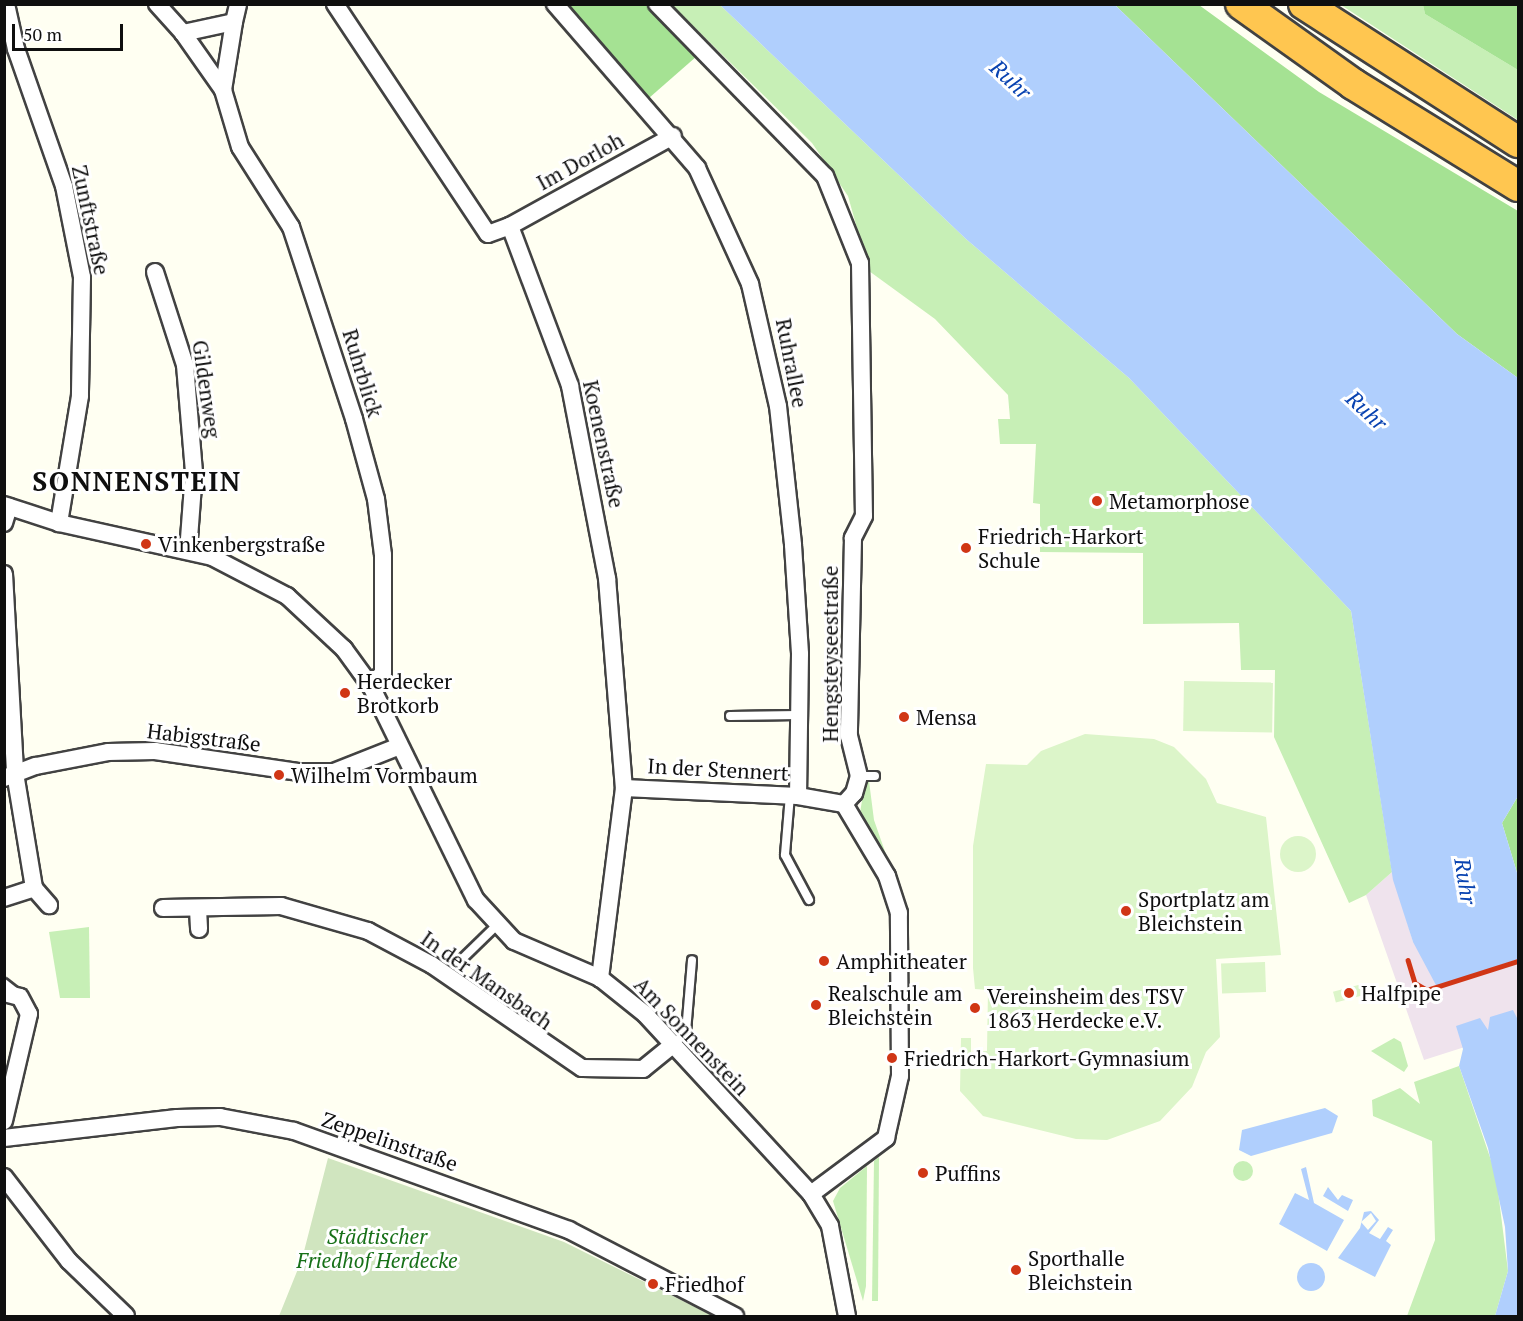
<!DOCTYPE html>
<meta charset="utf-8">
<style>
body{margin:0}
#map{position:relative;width:1523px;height:1321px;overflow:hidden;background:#fffff2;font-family:"PT Serif",serif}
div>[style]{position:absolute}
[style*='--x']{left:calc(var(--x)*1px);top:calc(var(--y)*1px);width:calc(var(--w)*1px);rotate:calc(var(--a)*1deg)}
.industrial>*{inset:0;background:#efe3ed}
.green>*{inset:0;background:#c7efb6}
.round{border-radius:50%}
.forest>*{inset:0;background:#a5e293}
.cemetery>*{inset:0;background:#d0e5bf}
.pitch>*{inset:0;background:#dcf5c9;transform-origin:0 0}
.water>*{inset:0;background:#b0cffd}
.roads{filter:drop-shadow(2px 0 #424242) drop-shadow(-2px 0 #424242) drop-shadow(0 2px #424242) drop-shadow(0 -2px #424242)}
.lane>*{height:8px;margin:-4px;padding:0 4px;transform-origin:4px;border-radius:4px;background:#fff}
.street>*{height:16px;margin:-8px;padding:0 8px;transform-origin:8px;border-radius:8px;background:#fff}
.highway>*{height:30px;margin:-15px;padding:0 15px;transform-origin:15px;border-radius:15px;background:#ffc650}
.rail>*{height:4.5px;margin:-2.25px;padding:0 2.25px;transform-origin:2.25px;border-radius:2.25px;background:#d03616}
.dots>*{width:16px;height:16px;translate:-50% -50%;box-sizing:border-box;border:3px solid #fff;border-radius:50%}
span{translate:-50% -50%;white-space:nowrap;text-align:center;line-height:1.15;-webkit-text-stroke:6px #fff;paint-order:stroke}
.street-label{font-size:21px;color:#0f0f0f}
.poi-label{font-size:21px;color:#0f0f0f}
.left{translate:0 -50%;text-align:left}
.park-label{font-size:21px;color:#177018;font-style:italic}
.water-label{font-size:22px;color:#0943b1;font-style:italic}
.district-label{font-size:27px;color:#0f0f0f;font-weight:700;letter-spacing:1.5px}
.frame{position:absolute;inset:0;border:6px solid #0f0f0f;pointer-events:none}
.scale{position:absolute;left:12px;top:24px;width:111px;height:27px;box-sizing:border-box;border:3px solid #0f0f0f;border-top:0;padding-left:8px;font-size:18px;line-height:21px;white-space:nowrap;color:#0f0f0f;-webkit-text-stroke:4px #fff;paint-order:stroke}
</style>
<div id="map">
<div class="industrial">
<i style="clip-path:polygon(1392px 872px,1413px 942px,1518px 926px,1518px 1030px,1424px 1060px,1366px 895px)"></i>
</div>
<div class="green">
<i style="clip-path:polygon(672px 5px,720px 5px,966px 239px,1129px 378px,1351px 611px,1392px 872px,1366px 895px,1349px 903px,1274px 737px,1275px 670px,1241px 670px,1239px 623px,1143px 624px,1143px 553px,1040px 552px,1040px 504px,1033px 503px,1036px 444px,1000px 444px,998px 419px,1010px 419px,1008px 395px,935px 319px,869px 271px,848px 196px,812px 143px)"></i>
<i style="clip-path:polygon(1341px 5px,1423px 5px,1425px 14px,1518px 70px,1518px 120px)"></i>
<i style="clip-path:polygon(869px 781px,874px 820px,890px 866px,860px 813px,865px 782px)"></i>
<i style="clip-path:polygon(89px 927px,90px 998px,60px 998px,49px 932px)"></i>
<i style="clip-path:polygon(1394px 1038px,1401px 1042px,1408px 1066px,1404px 1072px,1371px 1051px)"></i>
<i style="clip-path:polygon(1459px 1066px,1496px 1175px,1508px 1271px,1495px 1316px,1407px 1316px,1435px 1240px,1432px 1141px,1373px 1116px,1372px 1100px,1400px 1088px,1420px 1104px,1414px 1082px)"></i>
<i style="clip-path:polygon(879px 1157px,878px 1301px,872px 1301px,874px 1161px)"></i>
<i class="round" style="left:1233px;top:1161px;width:20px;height:20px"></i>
<i style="clip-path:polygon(867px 1166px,866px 1286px,863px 1301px,833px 1201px,840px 1188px)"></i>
</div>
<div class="forest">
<i style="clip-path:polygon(563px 5px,646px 5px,697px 56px,649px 98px)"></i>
<i style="clip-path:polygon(1115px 5px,1199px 5px,1319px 92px,1518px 211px,1518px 378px,1457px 334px)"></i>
<i style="clip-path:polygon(1423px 5px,1518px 5px,1518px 70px,1425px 14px)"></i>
<i style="clip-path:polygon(1518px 796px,1518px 876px,1502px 823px)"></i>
</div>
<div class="cemetery">
<i style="clip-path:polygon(328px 1158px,564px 1242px,713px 1316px,279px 1316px,302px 1259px)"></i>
</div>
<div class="pitch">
<i style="left:1184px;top:681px;width:89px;height:50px;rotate:1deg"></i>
<i style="clip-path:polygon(1085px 734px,1154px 739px,1174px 747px,1206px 779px,1217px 803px,1266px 817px,1281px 955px,1216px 959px,1220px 1037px,1206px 1052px,1192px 1087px,1160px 1121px,1107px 1140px,1076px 1139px,983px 1116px,960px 1091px,961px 1038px,971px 1038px,971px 1052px,987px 1051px,988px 990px,975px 989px,973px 968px,973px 846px,986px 764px,1027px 765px,1041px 751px)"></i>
<i class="round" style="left:1280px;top:836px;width:36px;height:36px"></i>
<i style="left:1265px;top:962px;width:30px;height:44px;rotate:88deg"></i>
<i style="left:1362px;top:984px;width:11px;height:30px;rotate:75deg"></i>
</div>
<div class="water">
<i style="clip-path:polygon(720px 5px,1115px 5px,1457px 334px,1518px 378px,1518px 796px,1502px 823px,1518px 876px,1518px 959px,1437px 987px,1413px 942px,1393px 880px,1351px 611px,1129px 378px,966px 239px)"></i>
<i style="clip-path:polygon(1513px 1010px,1518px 1020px,1518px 1316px,1495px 1316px,1508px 1271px,1505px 1227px,1488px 1148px,1459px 1066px,1463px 1049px,1456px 1026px,1480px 1018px,1488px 1030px,1490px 1017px)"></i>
<i style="clip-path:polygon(1325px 1108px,1338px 1116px,1332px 1133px,1251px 1156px,1239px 1150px,1242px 1130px)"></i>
<i style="clip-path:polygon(1306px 1167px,1314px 1203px,1344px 1220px,1327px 1251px,1279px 1224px,1295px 1193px,1309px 1200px,1301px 1169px)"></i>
<i style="clip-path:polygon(1328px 1187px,1338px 1200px,1342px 1195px,1353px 1200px,1348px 1211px,1323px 1196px)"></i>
<i style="clip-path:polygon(evenodd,1371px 1211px,1379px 1220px,1369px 1233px,1380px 1239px,1388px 1227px,1393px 1230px,1386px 1241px,1391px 1245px,1375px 1277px,1338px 1258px,1360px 1228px,1364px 1212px,1371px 1211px,1371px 1213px,1376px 1221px,1368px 1230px,1361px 1222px,1371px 1213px)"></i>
<i class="round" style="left:1297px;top:1263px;width:28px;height:28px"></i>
</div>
<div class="roads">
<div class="lane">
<i style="--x:730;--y:716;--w:68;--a:-0.8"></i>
<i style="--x:859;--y:776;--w:16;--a:0"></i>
<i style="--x:790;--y:795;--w:60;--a:94.8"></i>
<i style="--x:785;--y:855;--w:51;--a:61.9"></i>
<i style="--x:463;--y:958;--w:46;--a:-44.1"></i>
<i style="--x:4;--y:983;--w:18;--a:38"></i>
<i style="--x:673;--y:1045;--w:18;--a:-45"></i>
<i style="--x:686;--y:1032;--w:72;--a:-85.2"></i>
</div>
<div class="street">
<i style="--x:6;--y:4;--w:46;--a:77.5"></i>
<i style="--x:16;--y:49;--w:145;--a:70.7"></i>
<i style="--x:64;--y:186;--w:93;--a:78.8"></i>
<i style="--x:82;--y:277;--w:119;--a:91"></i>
<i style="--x:80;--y:396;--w:129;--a:99.4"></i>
<i style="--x:157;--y:4;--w:39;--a:48"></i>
<i style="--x:183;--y:33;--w:52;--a:-12.2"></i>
<i style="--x:234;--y:22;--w:18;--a:-77"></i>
<i style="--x:335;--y:4;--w:276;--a:56.4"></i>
<i style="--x:488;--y:234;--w:23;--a:-20"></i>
<i style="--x:510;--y:226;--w:171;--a:69.4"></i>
<i style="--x:570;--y:386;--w:196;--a:79.1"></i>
<i style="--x:607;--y:578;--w:211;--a:85.4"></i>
<i style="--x:624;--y:788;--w:192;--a:97.2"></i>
<i style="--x:555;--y:4;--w:217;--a:49.1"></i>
<i style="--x:697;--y:168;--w:128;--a:65.4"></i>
<i style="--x:750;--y:284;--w:125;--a:77.1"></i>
<i style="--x:778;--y:406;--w:140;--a:83.8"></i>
<i style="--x:793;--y:545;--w:109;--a:86.3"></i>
<i style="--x:800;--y:654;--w:142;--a:90.8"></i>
<i style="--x:657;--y:4;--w:240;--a:45.7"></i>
<i style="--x:825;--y:176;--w:94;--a:68.1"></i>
<i style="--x:860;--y:263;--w:253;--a:89.1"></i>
<i style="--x:864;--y:516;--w:25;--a:117"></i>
<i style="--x:853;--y:538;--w:198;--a:91.2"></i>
<i style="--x:849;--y:736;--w:41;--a:76"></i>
<i style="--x:859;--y:776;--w:18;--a:106"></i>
<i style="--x:854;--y:793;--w:15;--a:132"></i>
<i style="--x:183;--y:33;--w:70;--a:54.9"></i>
<i style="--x:223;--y:90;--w:59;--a:73.4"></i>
<i style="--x:240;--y:147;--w:95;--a:57.5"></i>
<i style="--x:291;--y:227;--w:202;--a:71.8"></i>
<i style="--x:354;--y:419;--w:83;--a:74.6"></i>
<i style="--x:376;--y:499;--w:56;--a:82.9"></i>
<i style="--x:383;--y:555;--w:118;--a:90"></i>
<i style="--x:383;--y:673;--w:18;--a:133"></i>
<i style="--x:223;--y:90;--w:69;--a:-80.8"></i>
<i style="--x:510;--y:226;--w:186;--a:-28.9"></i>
<i style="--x:155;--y:272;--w:98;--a:72.1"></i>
<i style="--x:185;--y:365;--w:107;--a:85.2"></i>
<i style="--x:194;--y:472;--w:79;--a:94.3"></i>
<i style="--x:4;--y:505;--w:58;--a:18.1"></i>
<i style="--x:59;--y:523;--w:157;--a:12.5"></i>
<i style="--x:212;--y:557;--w:85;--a:27.5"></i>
<i style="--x:287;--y:596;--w:78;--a:42.9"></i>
<i style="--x:344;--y:649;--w:46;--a:53.9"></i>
<i style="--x:371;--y:686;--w:238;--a:63.9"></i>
<i style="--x:476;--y:900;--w:56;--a:47.2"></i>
<i style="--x:514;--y:941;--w:94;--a:23.3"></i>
<i style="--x:600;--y:978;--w:58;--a:38.7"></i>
<i style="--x:645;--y:1014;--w:245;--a:47.3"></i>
<i style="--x:811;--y:1194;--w:37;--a:59"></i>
<i style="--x:830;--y:1226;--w:92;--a:79.3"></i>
<i style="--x:4;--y:523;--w:17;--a:-73"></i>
<i style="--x:4;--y:574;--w:199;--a:86.8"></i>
<i style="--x:15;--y:773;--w:117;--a:80.6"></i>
<i style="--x:34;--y:888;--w:23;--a:49"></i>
<i style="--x:4;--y:778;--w:34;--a:-21"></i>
<i style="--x:36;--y:766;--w:73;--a:-11"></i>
<i style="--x:108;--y:752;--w:47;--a:-1.2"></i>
<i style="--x:155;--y:751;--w:146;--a:8.3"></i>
<i style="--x:299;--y:772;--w:35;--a:0"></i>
<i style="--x:334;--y:772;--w:68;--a:-21.6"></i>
<i style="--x:624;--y:788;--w:174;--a:2.6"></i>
<i style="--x:798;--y:796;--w:47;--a:9.9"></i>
<i style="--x:4;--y:898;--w:32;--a:-18"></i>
<i style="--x:163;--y:908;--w:118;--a:-1"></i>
<i style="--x:281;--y:906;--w:91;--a:16"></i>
<i style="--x:368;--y:931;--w:72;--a:28"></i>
<i style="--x:432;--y:965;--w:182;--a:34.5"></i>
<i style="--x:582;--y:1068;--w:61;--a:0.9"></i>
<i style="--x:643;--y:1069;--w:38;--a:-39"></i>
<i style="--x:198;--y:909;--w:20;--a:87"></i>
<i style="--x:4;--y:993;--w:16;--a:14"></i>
<i style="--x:20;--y:997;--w:19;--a:62"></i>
<i style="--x:29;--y:1014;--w:110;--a:103.2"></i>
<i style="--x:4;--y:1138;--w:174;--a:-6.6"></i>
<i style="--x:177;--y:1118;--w:43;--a:-1.3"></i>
<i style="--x:220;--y:1117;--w:75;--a:10.7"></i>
<i style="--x:294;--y:1131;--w:292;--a:19.8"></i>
<i style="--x:569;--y:1230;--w:187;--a:27.4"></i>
<i style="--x:4;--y:1177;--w:106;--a:52.3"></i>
<i style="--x:69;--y:1261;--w:79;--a:44"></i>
<i style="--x:811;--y:1194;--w:94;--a:-36.7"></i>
<i style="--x:886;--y:1138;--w:64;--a:-77.3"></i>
<i style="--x:900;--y:1076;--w:163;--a:-90.4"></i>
<i style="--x:899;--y:913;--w:39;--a:-108"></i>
<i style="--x:887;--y:876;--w:84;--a:-120.8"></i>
</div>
<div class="highway">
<i style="--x:1241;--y:4;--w:138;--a:35.5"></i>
<i style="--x:1353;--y:84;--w:194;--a:31.7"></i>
<i style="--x:1304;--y:4;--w:255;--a:32.8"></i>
</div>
</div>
<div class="rail">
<i style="--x:1408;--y:960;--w:24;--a:73"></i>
<i style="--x:1415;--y:983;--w:14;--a:30"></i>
<i style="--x:1427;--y:990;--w:96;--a:-17.7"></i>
</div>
<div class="dots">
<i style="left:1097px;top:501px;background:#d03616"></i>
<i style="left:146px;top:544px;background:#d03616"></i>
<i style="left:966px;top:548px;background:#d03616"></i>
<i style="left:345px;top:693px;background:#d03616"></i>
<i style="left:904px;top:717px;background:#d03616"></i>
<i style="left:279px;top:775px;background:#d03616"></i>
<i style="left:1126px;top:911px;background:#d03616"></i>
<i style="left:824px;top:961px;background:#d03616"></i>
<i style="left:1349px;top:993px;background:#d03616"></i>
<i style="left:816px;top:1005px;background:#d03616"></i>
<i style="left:975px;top:1008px;background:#d03616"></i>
<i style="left:892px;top:1058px;background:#d03616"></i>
<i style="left:923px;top:1173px;background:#d03616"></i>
<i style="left:1016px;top:1270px;background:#d03616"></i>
<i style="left:653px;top:1284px;background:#d03616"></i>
</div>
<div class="street-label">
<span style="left:580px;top:161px;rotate:-29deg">Im Dorloh</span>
<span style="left:91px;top:220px;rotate:78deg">Zunftstraße</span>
<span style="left:792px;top:363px;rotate:79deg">Ruhrallee</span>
<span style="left:363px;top:373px;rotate:73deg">Ruhrblick</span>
<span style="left:207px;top:389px;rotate:82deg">Gildenweg</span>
<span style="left:604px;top:444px;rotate:78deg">Koenenstraße</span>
<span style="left:830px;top:654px;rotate:-90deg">Hengsteyseestraße</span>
<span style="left:204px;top:737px;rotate:7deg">Habigstraße</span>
<span style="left:718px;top:769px;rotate:3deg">In der Stennert</span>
<span style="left:487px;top:980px;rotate:35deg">In der Mansbach</span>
<span style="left:692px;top:1036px;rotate:46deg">Am Sonnenstein</span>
<span style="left:390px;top:1141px;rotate:19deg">Zeppelinstraße</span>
</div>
<div class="poi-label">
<span class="left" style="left:1109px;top:501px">Metamorphose</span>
<span class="left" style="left:978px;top:548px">Friedrich-Harkort<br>Schule</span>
<span class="left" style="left:158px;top:544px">Vinkenbergstraße</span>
<span class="left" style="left:357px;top:693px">Herdecker<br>Brotkorb</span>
<span class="left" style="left:916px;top:717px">Mensa</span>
<span class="left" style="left:291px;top:775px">Wilhelm Vormbaum</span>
<span class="left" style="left:1138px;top:911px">Sportplatz am<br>Bleichstein</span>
<span class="left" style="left:836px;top:961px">Amphitheater</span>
<span class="left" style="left:828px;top:1005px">Realschule am<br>Bleichstein</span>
<span class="left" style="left:1361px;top:993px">Halfpipe</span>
<span class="left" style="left:987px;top:1008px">Vereinsheim des TSV<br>1863 Herdecke e.V.</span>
<span class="left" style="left:904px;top:1058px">Friedrich-Harkort-Gymnasium</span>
<span class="left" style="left:935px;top:1173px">Puffins</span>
<span class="left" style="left:1028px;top:1270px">Sporthalle<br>Bleichstein</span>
<span class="left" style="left:665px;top:1284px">Friedhof</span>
</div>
<div class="park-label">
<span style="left:377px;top:1248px">Städtischer<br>Friedhof Herdecke</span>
</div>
<div class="water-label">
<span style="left:1011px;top:79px;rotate:43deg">Ruhr</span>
<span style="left:1367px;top:410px;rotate:43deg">Ruhr</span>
<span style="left:1466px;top:881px;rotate:81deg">Ruhr</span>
</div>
<div class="district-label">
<span style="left:137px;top:482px">SONNENSTEIN</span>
</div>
<div class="frame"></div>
<div class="scale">50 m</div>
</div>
